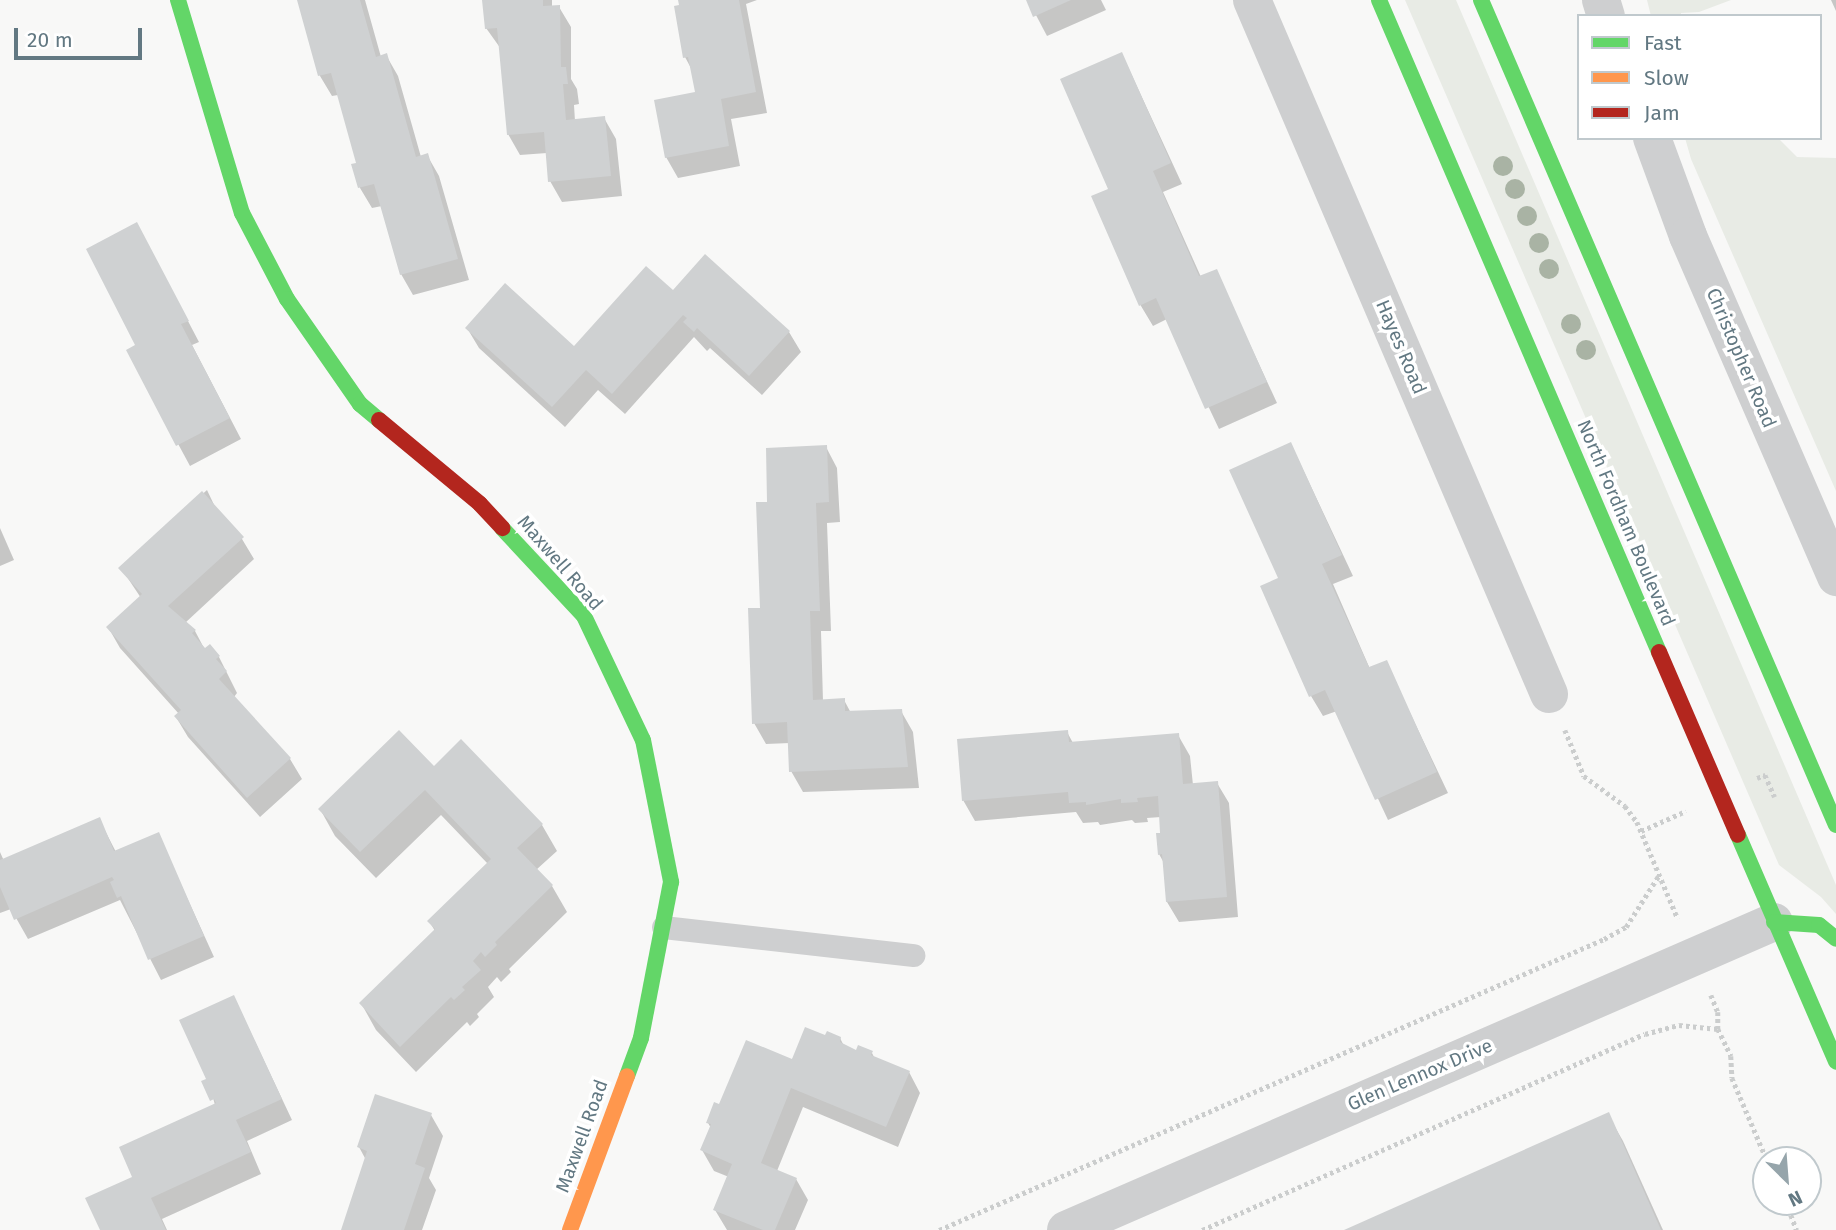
<!DOCTYPE html>
<style>
body{margin:0}
#map{position:relative;width:1836px;height:1230px;overflow:hidden;background:#f8f8f7;font-family:"Fira Sans",sans-serif}
div>[style]{position:absolute}
[style*='--x']{left:calc(var(--x)*1px);top:calc(var(--y)*1px);width:calc(var(--w)*1px);rotate:calc(var(--a)*1deg)}
.green>*{inset:0;background:#e8ebe5}
.shadow>*{inset:0;background:#0003}
.building>*{inset:0;background:#cfd1d2}
.path>*{height:4.5px;margin-top:-2.25px;transform-origin:0;background:repeating-linear-gradient(90deg,#cbcdcd 0 3.5px,transparent 0 7px)}
.lane>*{height:23px;margin:-11.5px;padding:0 11.5px;transform-origin:11.5px;border-radius:11.5px;background:#cecfd0}
.street>*{height:38px;margin:-19px;padding:0 19px;transform-origin:19px;border-radius:19px;background:#cecfd0}
.fast>*{height:16px;margin:-8px;padding:0 8px;transform-origin:8px;border-radius:8px;background:#63d668}
.slow>*{height:16px;margin:-8px;padding:0 8px;transform-origin:8px;border-radius:8px;background:#ff974d}
.jam>*{height:16px;margin:-8px;padding:0 8px;transform-origin:8px;border-radius:8px;background:#b3261e}
.trees>*{width:20px;height:20px;margin:-10px;border-radius:50%;background:#a9b3a4}
span{translate:-50% -50%;white-space:nowrap;text-align:center;line-height:1.15;-webkit-text-stroke:7px #fff;paint-order:stroke}
.street-label{font-size:19px;color:#627882}
.legend{position:absolute;left:1577px;top:14px;width:245px;height:126px;box-sizing:border-box;background:#fff;border:2px solid #c0c9cd;margin:0;padding:9px 12px;list-style:none;font-size:21px;color:#627882}
.legend li{display:flex;align-items:center;gap:14px;height:35px}
.legend b{width:35px;border:2px solid #c0c9cd}
.north{position:absolute;left:1752px;top:1146px;width:70px;height:70px;box-sizing:border-box;background:#fff;border:2px solid #c0c9cd;border-radius:50%;rotate:155deg;font-size:19px;font-weight:700;line-height:28px;text-align:center;color:#627882}
.north::after{content:'';display:block;margin:auto;width:24px;height:32px;background:#96a5ab;clip-path:polygon(50% 0,100% 100%,50% 72%,0 100%)}
.scale{position:absolute;left:14px;top:28px;width:128px;height:32px;box-sizing:border-box;border:4px solid #627882;border-top:0;padding-left:9px;font-size:21px;line-height:24px;white-space:nowrap;color:#627882;-webkit-text-stroke:5px #fff;paint-order:stroke}
</style>
<div id="map">
<div class="green">
<i style="clip-path:polygon(1405px 0,1456px 0,1836px 885px,1836px 914px,1821px 897px,1779px 865px)"></i>
<i style="clip-path:polygon(1647px 0,1731px 0,1699px 12px,1681px 13px,1681px 16px,1651px 16px)"></i>
<i style="clip-path:polygon(1685px 138px,1778px 138px,1797px 157px,1836px 158px,1836px 491px,1691px 159px)"></i>
</div>
<div class="shadow">
<i style="clip-path:polygon(298px 0,365px 0,381px 57px,386px 55px,398px 76px,421px 157px,427px 155px,439px 176px,469px 280px,413px 295px,401px 274px,382px 206px,372px 208px,360px 188px,353px 165px,358px 164px,338px 95px,332px 96px,320px 76px)"></i>
<i style="clip-path:polygon(484px 0,552px 0,552px 7px,559px 7px,571px 27px,571px 79px,577px 89px,579px 104px,574px 105px,575px 121px,604px 118px,616px 139px,622px 196px,562px 202px,550px 181px,547px 153px,520px 155px,508px 134px,501px 49px,486px 28px)"></i>
<i style="clip-path:polygon(680px 0,757px 0,746px 4px,767px 113px,731px 119px,740px 166px,678px 178px,666px 157px,697px 93px,692px 70px,685px 57px)"></i>
<i style="clip-path:polygon(1028px 0,1101px 0,1106px 10px,1047px 36px)"></i>
<i style="clip-path:polygon(1831px 0,1836px 0,1836px 11px)"></i>
<i style="clip-path:polygon(1122px 54px,1182px 184px,1163px 192px,1201px 277px,1216px 271px,1277px 403px,1219px 429px,1167px 319px,1153px 326px,1141px 306px,1093px 197px,1111px 190px)"></i>
<i style="clip-path:polygon(148px 245px,199px 342px,192px 345px,241px 439px,190px 466px,128px 351px,138px 346px)"></i>
<i style="clip-path:polygon(673px 293px,789px 332px,801px 352px,762px 395px,710px 348px,707px 351px,694px 337px,625px 414px,598px 390px,565px 427px,479px 348px,467px 328px,574px 348px)"></i>
<i style="clip-path:polygon(1291px 444px,1353px 576px,1333px 584px,1370px 669px,1386px 662px,1448px 793px,1388px 820px,1337px 711px,1323px 716px,1311px 696px,1280px 579px)"></i>
<i style="clip-path:polygon(826px 447px,837px 468px,840px 522px,827px 523px,831px 631px,821px 631px,823px 701px,844px 700px,851px 713px,901px 711px,913px 732px,919px 788px,803px 792px,791px 771px,790px 743px,766px 744px,754px 723px,769px 504px)"></i>
<i style="clip-path:polygon(207px 490px,217px 511px,242px 539px,254px 559px,185px 623px,195px 631px,205px 650px,219px 657px,237px 693px,234px 697px,290px 759px,302px 779px,260px 817px,188px 737px,176px 717px,179px 714px,120px 648px,108px 627px,141px 598px,121px 568px)"></i>
<i style="clip-path:polygon(0 528px,14px 560px,0 566px)"></i>
<i style="clip-path:polygon(1067px 732px,1073px 743px,1178px 735px,1190px 756px,1193px 785px,1217px 783px,1229px 803px,1238px 917px,1179px 922px,1167px 902px,1164px 863px,1159px 854px,1161px 817px,1147px 818px,1148px 822px,1135px 823px,1132px 820px,1100px 825px,1098px 822px,1083px 823px,1076px 812px,975px 821px,963px 800px)"></i>
<i style="clip-path:polygon(434px 768px,542px 825px,557px 851px,536px 870px,552px 886px,567px 912px,509px 969px,511px 972px,501px 982px,497px 977px,488px 987px,494px 997px,477px 1014px,479px 1017px,470px 1026px,467px 1022px,416px 1072px,376px 1030px,361px 1003px,435px 931px,429px 921px,488px 864px,441px 815px,376px 878px,335px 836px,320px 809px)"></i>
<i style="clip-path:polygon(99px 819px,116px 852px,158px 834px,214px 957px,161px 980px,120px 900px,28px 939px,11px 909px,0 913px,0 852px,4px 861px)"></i>
<i style="clip-path:polygon(234px 997px,292px 1120px,247px 1141px,261px 1174px,162px 1219px,167px 1230px,102px 1230px,134px 1177px,215px 1105px,208px 1080px)"></i>
<i style="clip-path:polygon(825px 1037px,840px 1038px,844px 1046px,857px 1052px,872px 1053px,875px 1059px,909px 1072px,920px 1093px,898px 1147px,803px 1107px,777px 1171px,796px 1179px,808px 1200px,795px 1230px,727px 1230px,715px 1210px,729px 1177px,714px 1171px,702px 1150px,711px 1128px,708px 1123px,720px 1107px)"></i>
<i style="clip-path:polygon(431px 1115px,443px 1136px,429px 1178px,436px 1190px,422px 1230px,342px 1230px,366px 1160px,359px 1147px)"></i>
<i style="clip-path:polygon(1608px 1115px,1623px 1141px,1663px 1230px,1348px 1230px)"></i>
</div>
<div class="building">
<i style="clip-path:polygon(297px 0,360px 0,376px 57px,387px 53px,416px 157px,428px 153px,458px 259px,400px 275px,374px 184px,358px 188px,351px 164px,356px 163px,331px 73px,318px 76px)"></i>
<i style="clip-path:polygon(482px 0,543px 0,543px 6px,560px 5px,561px 67px,566px 67px,568px 84px,563px 84px,566px 120px,605px 116px,611px 176px,548px 182px,544px 132px,507px 135px,497px 28px,485px 29px)"></i>
<i style="clip-path:polygon(678px 0,739px 0,756px 92px,721px 99px,729px 146px,665px 158px,654px 100px,695px 92px,688px 57px,683px 58px,674px 6px,679px 5px)"></i>
<i style="clip-path:polygon(1026px 0,1071px 0,1033px 17px)"></i>
<i style="clip-path:polygon(1122px 52px,1171px 163px,1153px 171px,1199px 276px,1217px 269px,1267px 382px,1205px 409px,1156px 298px,1139px 306px,1091px 196px,1108px 189px,1060px 79px)"></i>
<i style="clip-path:polygon(137px 222px,189px 321px,181px 324px,230px 418px,176px 446px,126px 350px,135px 345px,86px 249px)"></i>
<i style="clip-path:polygon(705px 254px,790px 331px,749px 376px,697px 328px,694px 332px,683px 322px,687px 318px,683px 315px,612px 394px,586px 370px,552px 407px,465px 328px,505px 283px,574px 346px,646px 266px,673px 290px)"></i>
<i style="clip-path:polygon(1291px 442px,1342px 555px,1322px 564px,1369px 667px,1387px 660px,1437px 772px,1375px 800px,1325px 690px,1309px 697px,1260px 586px,1278px 578px,1229px 470px)"></i>
<i style="clip-path:polygon(827px 445px,829px 502px,816px 503px,820px 611px,810px 611px,813px 700px,845px 698px,845px 711px,902px 709px,908px 767px,789px 772px,787px 722px,752px 724px,748px 608px,760px 608px,756px 502px,767px 502px,766px 448px)"></i>
<i style="clip-path:polygon(202px 491px,244px 537px,168px 606px,196px 630px,192px 633px,205px 648px,210px 644px,220px 656px,216px 659px,227px 671px,219px 679px,291px 758px,247px 798px,174px 716px,181px 710px,106px 627px,142px 594px,118px 568px)"></i>
<i style="clip-path:polygon(399px 730px,434px 766px,461px 739px,543px 824px,517px 848px,553px 885px,495px 942px,497px 945px,485px 957px,481px 952px,473px 961px,481px 970px,462px 987px,465px 990px,454px 1000px,451px 997px,400px 1047px,359px 1003px,435px 929px,427px 921px,491px 859px,425px 790px,360px 852px,318px 809px)"></i>
<i style="clip-path:polygon(1068px 730px,1069px 742px,1179px 733px,1183px 784px,1218px 781px,1227px 897px,1166px 902px,1162px 854px,1158px 855px,1156px 833px,1160px 833px,1158px 796px,1137px 798px,1138px 802px,1121px 803px,1121px 799px,1086px 805px,1086px 802px,1069px 803px,1068px 792px,962px 801px,957px 739px)"></i>
<i style="clip-path:polygon(100px 817px,114px 851px,159px 832px,204px 936px,148px 960px,121px 896px,117px 898px,110px 882px,114px 880px,112px 877px,14px 920px,0 887px,0 860px)"></i>
<i style="clip-path:polygon(234px 995px,282px 1099px,236px 1120px,251px 1152px,151px 1198px,166px 1230px,100px 1230px,85px 1198px,132px 1177px,119px 1147px,216px 1103px,214px 1099px,210px 1101px,201px 1081px,206px 1079px,179px 1020px)"></i>
<i style="clip-path:polygon(805px 1027px,825px 1035px,827px 1031px,841px 1037px,840px 1042px,856px 1050px,858px 1045px,873px 1051px,871px 1055px,910px 1071px,886px 1127px,791px 1088px,761px 1163px,797px 1178px,775px 1230px,763px 1230px,713px 1210px,732px 1164px,700px 1150px,711px 1124px,706px 1123px,714px 1102px,719px 1104px,746px 1040px,792px 1059px)"></i>
<i style="clip-path:polygon(375px 1094px,432px 1113px,415px 1164px,425px 1168px,404px 1230px,341px 1230px,367px 1151px,357px 1147px)"></i>
<i style="clip-path:polygon(1609px 1112px,1661px 1230px,1344px 1230px)"></i>
</div>
<div class="path">
<i style="--x:1565;--y:730;--w:50;--a:67.6"></i>
<i style="--x:1584;--y:776;--w:51;--a:36.2"></i>
<i style="--x:1625;--y:806;--w:20;--a:53"></i>
<i style="--x:1637;--y:822;--w:105;--a:67.1"></i>
<i style="--x:1757;--y:778;--w:9;--a:-21"></i>
<i style="--x:1765;--y:775;--w:24;--a:66"></i>
<i style="--x:1641;--y:831;--w:49;--a:-24"></i>
<i style="--x:1711;--y:995;--w:18;--a:68"></i>
<i style="--x:1718;--y:1012;--w:17;--a:90"></i>
<i style="--x:1718;--y:1029;--w:30;--a:64"></i>
<i style="--x:1731;--y:1056;--w:22;--a:87"></i>
<i style="--x:1732;--y:1078;--w:89;--a:66.9"></i>
<i style="--x:1786;--y:1202;--w:30;--a:69"></i>
<i style="--x:939;--y:1230;--w:726;--a:-23.63"></i>
<i style="--x:1604;--y:939;--w:25;--a:-29"></i>
<i style="--x:1626;--y:927;--w:62;--a:-57.6"></i>
<i style="--x:1202;--y:1230;--w:484;--a:-23.9"></i>
<i style="--x:1645;--y:1034;--w:35;--a:-15"></i>
<i style="--x:1679;--y:1025;--w:39;--a:6"></i>
</div>
<div class="lane">
<i style="--x:663;--y:927;--w:252;--a:6.4"></i>
</div>
<div class="street">
<i style="--x:1252;--y:0;--w:755;--a:66.83"></i>
<i style="--x:1601;--y:0;--w:17;--a:73"></i>
<i style="--x:1652;--y:138;--w:104;--a:69.8"></i>
<i style="--x:1688;--y:236;--w:372;--a:66.5"></i>
<i style="--x:1066;--y:1230;--w:772;--a:-23.51"></i>
</div>
<div class="fast">
<i style="--x:178;--y:0;--w:222;--a:73.3"></i>
<i style="--x:242;--y:213;--w:97;--a:62.4"></i>
<i style="--x:287;--y:299;--w:128;--a:55.2"></i>
<i style="--x:360;--y:404;--w:25;--a:40"></i>
<i style="--x:1379;--y:0;--w:710;--a:66.76"></i>
<i style="--x:1481;--y:0;--w:898;--a:66.72"></i>
<i style="--x:502;--y:528;--w:120;--a:47"></i>
<i style="--x:584;--y:616;--w:137;--a:64.6"></i>
<i style="--x:643;--y:740;--w:145;--a:78.8"></i>
<i style="--x:671;--y:882;--w:159;--a:100.9"></i>
<i style="--x:641;--y:1038;--w:40;--a:110.2"></i>
<i style="--x:1738;--y:835;--w:247;--a:66.6"></i>
<i style="--x:1774;--y:922;--w:45;--a:3.8"></i>
<i style="--x:1819;--y:925;--w:22;--a:39"></i>
</div>
<div class="slow">
<i style="--x:570;--y:1230;--w:164;--a:-69.7"></i>
</div>
<div class="jam">
<i style="--x:379;--y:420;--w:131;--a:39.7"></i>
<i style="--x:480;--y:504;--w:33;--a:47"></i>
<i style="--x:1659;--y:652;--w:199;--a:66.7"></i>
</div>
<div class="trees">
<i style="left:1503px;top:166px"></i>
<i style="left:1515px;top:189px"></i>
<i style="left:1527px;top:216px"></i>
<i style="left:1539px;top:243px"></i>
<i style="left:1549px;top:269px"></i>
<i style="left:1571px;top:324px"></i>
<i style="left:1586px;top:350px"></i>
</div>
<div class="street-label">
<span style="left:1401px;top:347px;rotate:67deg">Hayes Road</span>
<span style="left:1741px;top:358px;rotate:67deg">Christopher Road</span>
<span style="left:1626px;top:523px;rotate:67deg">North Fordham Boulevard</span>
<span style="left:560px;top:563px;rotate:49deg">Maxwell Road</span>
<span style="left:1420px;top:1075px;rotate:-23deg">Glen Lennox Drive</span>
<span style="left:582px;top:1136px;rotate:-70deg">Maxwell Road</span>
</div>
<ul class="legend">
<li><b style="height:9px;background:#63d668"></b>Fast</li>
<li><b style="height:9px;background:#ff974d"></b>Slow</li>
<li><b style="height:9px;background:#b3261e"></b>Jam</li>
</ul>
<div class="north">N</div>
<div class="scale">20 m</div>
</div>
